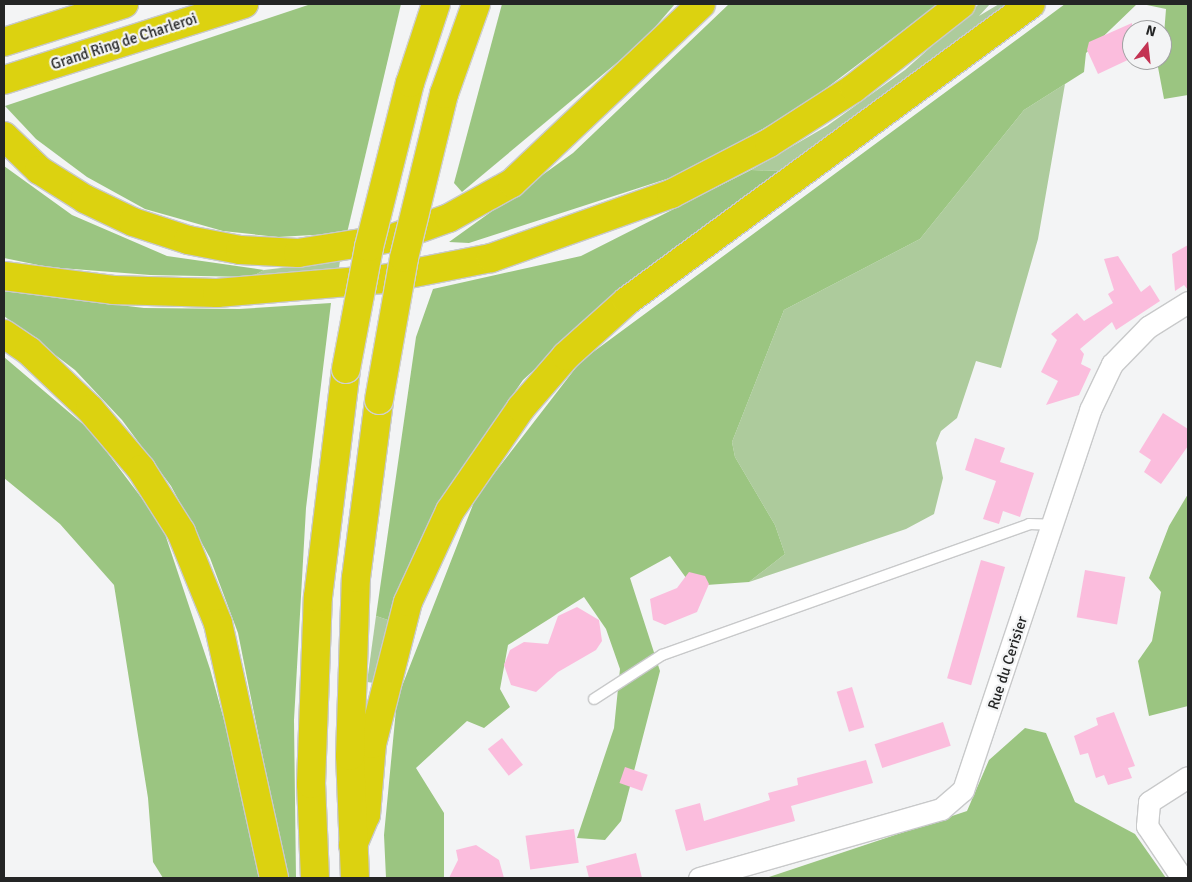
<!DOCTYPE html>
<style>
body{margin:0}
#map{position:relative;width:1192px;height:882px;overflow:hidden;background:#f3f4f5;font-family:Signika,sans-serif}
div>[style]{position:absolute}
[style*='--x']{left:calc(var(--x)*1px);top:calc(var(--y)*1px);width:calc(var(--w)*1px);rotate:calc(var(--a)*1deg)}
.green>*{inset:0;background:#adcb9c}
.forest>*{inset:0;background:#9bc581}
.building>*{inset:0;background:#fbbddd;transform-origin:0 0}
.roads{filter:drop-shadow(1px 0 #c8c9ca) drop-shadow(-1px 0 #c8c9ca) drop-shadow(0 1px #c8c9ca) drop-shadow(0 -1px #c8c9ca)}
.service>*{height:10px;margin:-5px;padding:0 5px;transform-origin:5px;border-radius:5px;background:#fff}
.minor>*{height:21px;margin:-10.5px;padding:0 10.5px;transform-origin:10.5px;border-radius:10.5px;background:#fff}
.motorway>*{height:28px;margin:-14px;padding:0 14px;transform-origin:14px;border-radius:14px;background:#dcd210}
.bridges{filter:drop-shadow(1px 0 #cfcfcf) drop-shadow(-1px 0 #cfcfcf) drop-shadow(0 1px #cfcfcf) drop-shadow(0 -1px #cfcfcf)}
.motorway-bridge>*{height:28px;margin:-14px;padding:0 14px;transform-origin:14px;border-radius:14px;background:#dcd210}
span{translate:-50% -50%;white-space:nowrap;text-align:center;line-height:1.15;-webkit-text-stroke:4.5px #f3f4f5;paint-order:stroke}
.street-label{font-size:15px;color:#242525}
.frame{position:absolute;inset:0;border:5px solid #242525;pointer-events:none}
.north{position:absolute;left:1122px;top:20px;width:50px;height:50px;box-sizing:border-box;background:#f3f4f5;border:1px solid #a0a1a2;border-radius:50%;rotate:16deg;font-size:14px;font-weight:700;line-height:20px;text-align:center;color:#242525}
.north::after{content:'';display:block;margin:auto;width:18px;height:22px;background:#c33353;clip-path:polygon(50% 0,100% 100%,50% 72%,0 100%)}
</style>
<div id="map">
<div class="green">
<i style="clip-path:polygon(979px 4px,990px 4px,979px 16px,999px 4px,1014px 4px,785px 171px,751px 170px,827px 126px,905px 70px)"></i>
<i style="clip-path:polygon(1065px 84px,1038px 239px,1001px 368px,976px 361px,957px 418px,941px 431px,936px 443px,943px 478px,934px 514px,906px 529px,749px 582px,785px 554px,775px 525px,735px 457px,732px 442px,784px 310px,920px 239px,1024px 110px)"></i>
<i style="clip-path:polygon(340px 261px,338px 274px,251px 277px,264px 270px)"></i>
<i style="clip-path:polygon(376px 616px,391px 621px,374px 683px,367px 682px)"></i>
</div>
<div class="forest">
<i style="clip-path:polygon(311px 4px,401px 4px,347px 233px,278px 237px,223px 231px,145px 209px,87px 177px,36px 139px,5px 106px)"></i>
<i style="clip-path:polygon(502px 4px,675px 4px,643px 41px,462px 192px,454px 183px)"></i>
<i style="clip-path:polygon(729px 4px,938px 4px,800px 108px,682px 174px,469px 243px,449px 242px,573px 153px)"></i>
<i style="clip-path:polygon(1065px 4px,1137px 4px,1086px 53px,1084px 72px,1024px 110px,920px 239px,784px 310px,732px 442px,735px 457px,775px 525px,785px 554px,749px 582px,692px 586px,670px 556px,630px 578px,660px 671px,621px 821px,605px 840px,577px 838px,614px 728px,620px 669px,606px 629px,584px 597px,508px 645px,500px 689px,510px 707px,484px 728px,467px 721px,416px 768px,444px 813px,444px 878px,386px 878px,384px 835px,397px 699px,476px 497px,581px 361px)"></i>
<i style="clip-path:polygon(1142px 4px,1188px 4px,1188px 95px,1164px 99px,1157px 62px,1162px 60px,1166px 9px)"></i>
<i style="clip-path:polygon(4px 166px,72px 215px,167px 256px,264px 270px,251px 277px,150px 275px,48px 267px,4px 258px)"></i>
<i style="clip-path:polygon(751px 170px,785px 171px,605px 304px,523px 380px,439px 501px,391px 621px,376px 616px,416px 337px,433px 289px,581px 256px)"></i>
<i style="clip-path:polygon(4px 291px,144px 308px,239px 309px,331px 303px,306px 508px,294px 720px,296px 878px,287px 878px,238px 633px,210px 558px,171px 486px,122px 420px,75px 370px,4px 316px)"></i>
<i style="clip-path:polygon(4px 357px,91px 431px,162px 525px,210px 669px,250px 815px,261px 878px,163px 878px,153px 862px,148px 798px,114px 585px,60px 524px,4px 478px)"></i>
<i style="clip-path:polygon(1188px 494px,1188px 706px,1149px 716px,1138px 661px,1152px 641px,1161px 592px,1149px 578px,1169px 526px)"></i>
<i style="clip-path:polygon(1025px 728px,1046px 733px,1075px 802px,1135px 834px,1166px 878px,766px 878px,967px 811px,989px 760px)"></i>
</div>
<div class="building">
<i style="clip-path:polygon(1132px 23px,1132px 58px,1098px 74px,1087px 50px,1089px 42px)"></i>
<i style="clip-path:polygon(1188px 245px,1188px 290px,1184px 285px,1175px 291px,1172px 254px)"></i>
<i style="clip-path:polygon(1118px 256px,1141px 292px,1150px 285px,1160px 301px,1116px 330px,1112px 322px,1080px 349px,1084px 354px,1081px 364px,1091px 369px,1079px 395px,1046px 405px,1058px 381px,1041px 372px,1057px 340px,1051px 334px,1077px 313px,1084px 321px,1113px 303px,1108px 294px,1114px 290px,1104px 259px)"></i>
<i style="clip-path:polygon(1163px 413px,1188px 429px,1188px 446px,1161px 484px,1144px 472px,1151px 460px,1139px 452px)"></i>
<i style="clip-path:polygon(975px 438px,1005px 448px,1000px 462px,1034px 473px,1020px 517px,1003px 511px,999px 524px,983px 519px,996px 481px,965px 470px)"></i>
<i style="left:981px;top:560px;width:25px;height:123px;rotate:16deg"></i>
<i style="left:1085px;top:570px;width:41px;height:48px;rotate:10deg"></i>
<i style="clip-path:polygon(689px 572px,705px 576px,709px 584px,697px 612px,665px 625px,653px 620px,650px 599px,677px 588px)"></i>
<i style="clip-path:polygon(577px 607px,599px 620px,602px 641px,596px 650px,558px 672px,536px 692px,511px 685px,504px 665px,510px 650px,524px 642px,548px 644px,558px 616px)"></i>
<i style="left:852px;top:687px;width:42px;height:16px;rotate:73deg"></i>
<i style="clip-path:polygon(1114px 712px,1135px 766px,1128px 768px,1132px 778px,1108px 785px,1104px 775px,1096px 778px,1088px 753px,1080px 755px,1074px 736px,1098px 725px,1096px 718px)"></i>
<i style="left:943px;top:722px;width:25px;height:72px;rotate:72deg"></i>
<i style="left:502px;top:738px;width:34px;height:18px;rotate:52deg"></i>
<i style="clip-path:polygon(866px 760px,873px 783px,791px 806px,795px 821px,686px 851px,675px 810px,700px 803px,704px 821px,770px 800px,768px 793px,798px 785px,797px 778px)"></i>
<i style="left:625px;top:767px;width:24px;height:17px;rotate:19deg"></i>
<i style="left:574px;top:829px;width:34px;height:49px;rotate:82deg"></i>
<i style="clip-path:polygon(476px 845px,499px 860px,504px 878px,449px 878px,458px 860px,456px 850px)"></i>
<i style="clip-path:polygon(636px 853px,642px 878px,589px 878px,586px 866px)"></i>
</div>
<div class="roads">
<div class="service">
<i style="--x:594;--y:699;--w:81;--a:-32.9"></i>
<i style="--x:662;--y:655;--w:390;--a:-19.6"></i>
<i style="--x:1029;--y:524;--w:23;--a:2"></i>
</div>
<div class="minor">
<i style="--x:699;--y:878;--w:252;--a:-15.9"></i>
<i style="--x:941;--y:809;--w:29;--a:-41"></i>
<i style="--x:963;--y:790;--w:401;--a:-71.5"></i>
<i style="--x:1090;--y:410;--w:51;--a:-64.4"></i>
<i style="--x:1112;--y:364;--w:52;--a:-45.8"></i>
<i style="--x:1148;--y:327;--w:47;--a:-32"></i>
<i style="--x:1182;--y:878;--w:63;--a:-123.9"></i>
<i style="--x:1147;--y:826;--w:24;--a:-85"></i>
<i style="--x:1149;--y:802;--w:46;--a:-32.7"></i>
</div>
<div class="motorway">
<i style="--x:4;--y:42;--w:126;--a:-17.6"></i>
<i style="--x:4;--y:80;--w:252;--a:-17.6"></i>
<i style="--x:4;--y:136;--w:49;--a:44.2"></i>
<i style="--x:39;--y:170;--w:54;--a:32.2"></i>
<i style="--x:85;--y:199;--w:53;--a:25.6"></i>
<i style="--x:133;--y:222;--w:58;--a:18.1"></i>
<i style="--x:188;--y:240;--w:53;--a:10.9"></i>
<i style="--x:240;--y:250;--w:58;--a:3"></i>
<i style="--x:298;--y:253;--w:96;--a:-9"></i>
<i style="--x:393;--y:238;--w:59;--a:-19.7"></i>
<i style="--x:449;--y:218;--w:72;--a:-29.1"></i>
<i style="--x:512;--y:183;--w:260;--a:-43.4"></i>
<i style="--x:4;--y:276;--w:110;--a:7.3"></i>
<i style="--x:113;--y:290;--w:104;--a:1.7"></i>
<i style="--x:217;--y:293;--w:167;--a:-4.8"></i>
<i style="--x:383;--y:279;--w:110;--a:-11"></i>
<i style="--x:491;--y:258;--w:191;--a:-19.6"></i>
<i style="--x:671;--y:194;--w:110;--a:-27.5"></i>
<i style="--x:769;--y:143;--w:101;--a:-32.9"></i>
<i style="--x:854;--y:88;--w:136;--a:-38.1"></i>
<i style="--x:4;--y:334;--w:30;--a:34"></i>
<i style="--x:29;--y:351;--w:84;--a:43.6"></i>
<i style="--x:90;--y:409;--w:79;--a:49.6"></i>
<i style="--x:141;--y:469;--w:75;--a:57.6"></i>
<i style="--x:181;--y:532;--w:98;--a:67.9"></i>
<i style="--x:218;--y:623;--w:261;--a:77.6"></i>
<i style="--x:353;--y:845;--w:33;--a:-67"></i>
<i style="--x:366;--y:815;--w:71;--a:-85.2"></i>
<i style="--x:372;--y:744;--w:146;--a:-75.8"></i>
<i style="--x:408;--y:602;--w:100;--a:-65.2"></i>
<i style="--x:450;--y:511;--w:125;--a:-55.4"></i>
<i style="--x:521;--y:408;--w:69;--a:-49.1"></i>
<i style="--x:566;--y:356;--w:82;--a:-42"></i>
<i style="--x:627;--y:301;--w:501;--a:-36.32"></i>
<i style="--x:315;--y:878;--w:94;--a:-92.4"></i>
<i style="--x:311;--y:784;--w:187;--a:-87.9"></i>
<i style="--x:318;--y:597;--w:230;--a:-83"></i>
<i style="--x:355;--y:878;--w:122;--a:-92.3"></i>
<i style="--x:350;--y:756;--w:178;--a:-88.1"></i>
<i style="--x:356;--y:578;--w:179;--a:-82.6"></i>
</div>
</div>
<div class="bridges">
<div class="motorway-bridge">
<i style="--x:346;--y:369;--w:124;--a:-79.3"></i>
<i style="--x:369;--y:247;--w:169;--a:-76"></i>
<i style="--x:410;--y:83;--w:83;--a:-71.8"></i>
<i style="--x:379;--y:400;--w:144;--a:-80"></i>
<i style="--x:404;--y:258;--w:169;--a:-76.3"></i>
<i style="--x:444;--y:94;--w:96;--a:-70.4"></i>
</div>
</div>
<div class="street-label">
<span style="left:124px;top:42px;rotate:-18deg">Grand Ring de Charleroi</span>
<span style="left:1008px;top:663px;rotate:-72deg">Rue du Cerisier</span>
</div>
<div class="frame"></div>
<div class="north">N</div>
</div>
